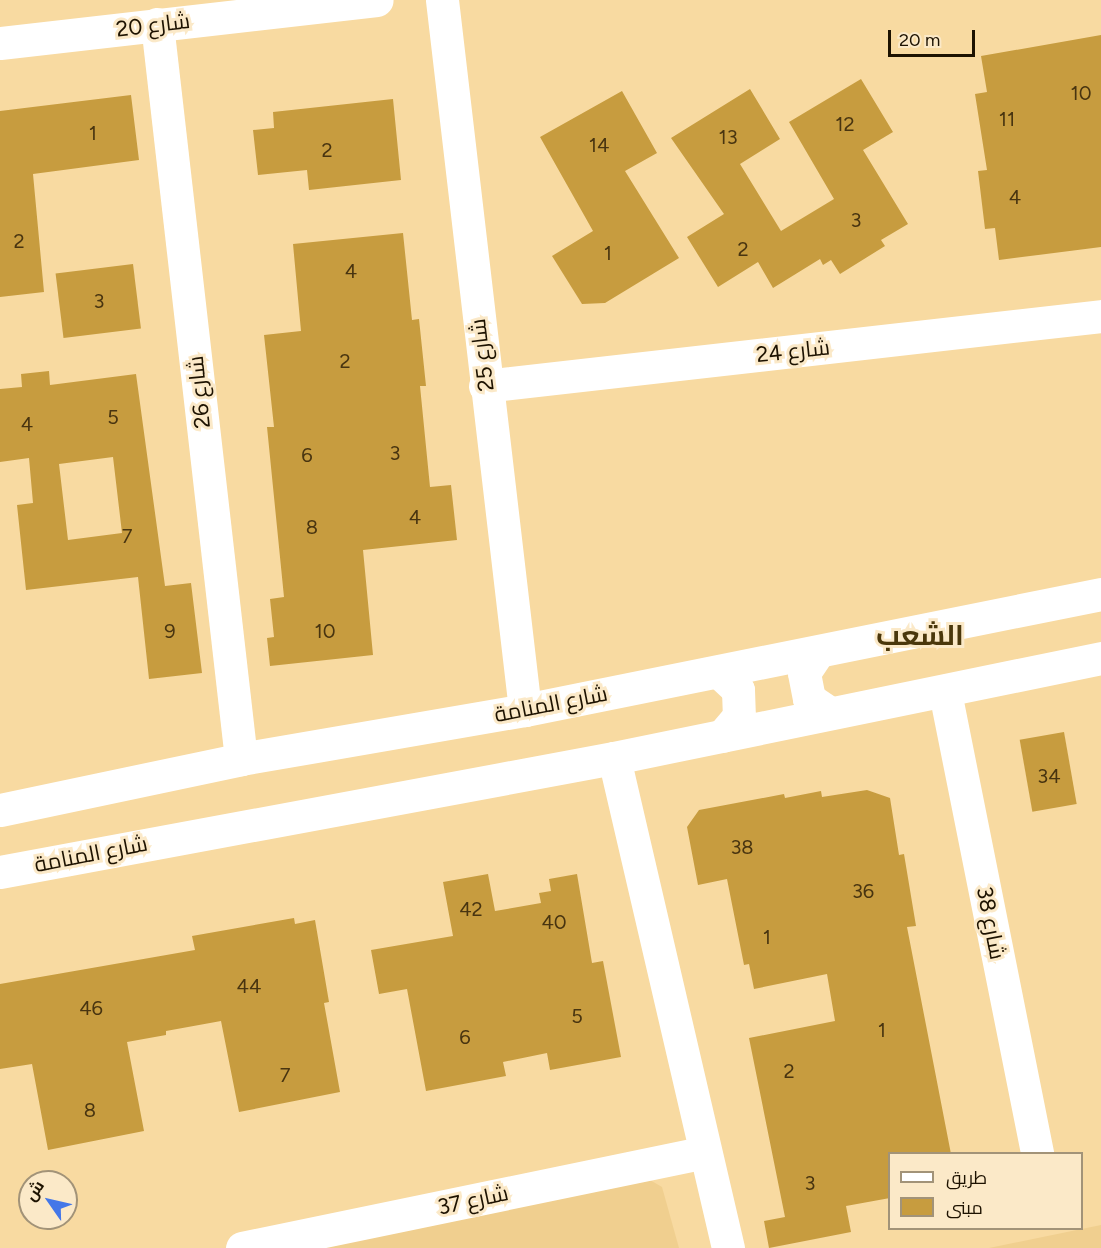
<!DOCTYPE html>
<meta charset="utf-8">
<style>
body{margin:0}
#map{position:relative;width:1101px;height:1248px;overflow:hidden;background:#f8daa1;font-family:Figtree,Cairo,sans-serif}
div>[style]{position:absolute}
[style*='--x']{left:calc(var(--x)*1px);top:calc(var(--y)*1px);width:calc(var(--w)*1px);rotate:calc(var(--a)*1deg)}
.built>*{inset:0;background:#f0cf8f}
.building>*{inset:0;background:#c79c3f;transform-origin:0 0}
.minor>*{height:33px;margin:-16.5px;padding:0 16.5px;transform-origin:16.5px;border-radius:16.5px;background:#fff}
.tertiary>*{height:33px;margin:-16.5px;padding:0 16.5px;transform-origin:16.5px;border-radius:16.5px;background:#fff}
span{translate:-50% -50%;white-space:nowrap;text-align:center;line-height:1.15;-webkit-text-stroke:6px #fbe9c8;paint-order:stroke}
.number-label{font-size:20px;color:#483410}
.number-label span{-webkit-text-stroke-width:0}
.street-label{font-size:22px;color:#1d1200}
.district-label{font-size:28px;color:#4a370b;font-weight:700}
.legend{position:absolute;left:888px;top:1152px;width:195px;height:78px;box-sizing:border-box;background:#fbe9c8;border:2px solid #a29378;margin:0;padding:8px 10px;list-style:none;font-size:18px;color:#1d1200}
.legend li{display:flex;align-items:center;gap:12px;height:30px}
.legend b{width:30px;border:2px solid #a29378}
.north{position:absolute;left:18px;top:1170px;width:60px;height:60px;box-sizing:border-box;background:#fbe9c8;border:2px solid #a29378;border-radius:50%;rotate:304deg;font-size:16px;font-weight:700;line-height:24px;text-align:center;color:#1d1200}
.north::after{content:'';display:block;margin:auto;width:21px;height:27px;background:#4477e8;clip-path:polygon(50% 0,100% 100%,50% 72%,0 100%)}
.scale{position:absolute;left:888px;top:30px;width:87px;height:27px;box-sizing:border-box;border:3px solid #1d1200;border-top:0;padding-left:8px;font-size:18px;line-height:21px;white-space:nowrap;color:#1d1200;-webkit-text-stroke:4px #fbe9c8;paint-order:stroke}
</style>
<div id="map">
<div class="built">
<i style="clip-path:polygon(638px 1173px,662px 1187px,679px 1248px,244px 1248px)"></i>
<i style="clip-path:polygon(1101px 1225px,1101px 1248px,989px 1248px)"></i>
</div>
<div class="building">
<i style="clip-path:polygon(1101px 35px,1101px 247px,999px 260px,995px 228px,985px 229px,978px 171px,987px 170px,975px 94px,987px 92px,981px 56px)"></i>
<i style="clip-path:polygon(861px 79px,893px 132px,863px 150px,908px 224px,881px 240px,885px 246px,840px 274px,831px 260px,823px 265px,820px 259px,773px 288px,758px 262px,718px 287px,687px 237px,724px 214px,671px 138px,750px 89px,780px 139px,740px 164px,781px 231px,834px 199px,789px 122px)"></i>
<i style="clip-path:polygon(622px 91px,657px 153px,625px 171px,679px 258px,605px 303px,582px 304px,552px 256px,593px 231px,540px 137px)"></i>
<i style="clip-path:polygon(131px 95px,139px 160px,33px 174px,44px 292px,0 297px,0 111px)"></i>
<i style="clip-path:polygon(393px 99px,401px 180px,309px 190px,307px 170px,258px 175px,253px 130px,274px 128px,273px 112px)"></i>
<i style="clip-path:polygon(403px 233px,412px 320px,419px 319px,426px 386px,420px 386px,430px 487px,451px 485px,457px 540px,363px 550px,373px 655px,270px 666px,267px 638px,274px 637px,270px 599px,284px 597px,267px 427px,274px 427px,264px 335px,301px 331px,293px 244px)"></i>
<i style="left:133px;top:264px;width:65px;height:78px;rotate:83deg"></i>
<i style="clip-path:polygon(evenodd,49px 371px,50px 385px,136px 374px,165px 586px,191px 583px,202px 673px,149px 679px,138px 577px,26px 590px,17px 505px,33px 503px,29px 458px,0 462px,0 389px,22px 387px,21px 374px,49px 371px,113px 457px,122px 533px,68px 540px,59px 464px,113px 457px)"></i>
<i style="left:1064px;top:732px;width:73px;height:45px;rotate:80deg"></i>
<i style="clip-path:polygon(867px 790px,890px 798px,899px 855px,904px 854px,916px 926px,907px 927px,951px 1154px,890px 1154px,890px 1198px,846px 1206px,851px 1232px,769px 1248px,764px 1221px,785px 1217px,749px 1038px,835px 1021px,827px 974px,754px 989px,749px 964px,744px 965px,727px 879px,698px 885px,687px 827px,699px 810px,784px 794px,785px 798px,821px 791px,822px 797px)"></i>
<i style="clip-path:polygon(488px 874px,495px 911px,541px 903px,539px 893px,551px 891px,549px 879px,577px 874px,592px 963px,603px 961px,621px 1057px,550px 1070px,547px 1053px,503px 1062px,506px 1076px,426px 1091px,407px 989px,379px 994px,371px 950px,453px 936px,443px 882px)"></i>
<i style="clip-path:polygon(294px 918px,295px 924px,315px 920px,329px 1002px,324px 1003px,340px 1092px,239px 1112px,221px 1021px,166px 1031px,166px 1035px,127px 1042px,144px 1131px,48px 1150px,32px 1064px,0 1069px,0 984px,195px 950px,192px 936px)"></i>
</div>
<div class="minor">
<i style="--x:442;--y:0;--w:715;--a:83.33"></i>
<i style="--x:157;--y:24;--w:740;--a:83.48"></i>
<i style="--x:0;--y:43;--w:379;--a:-6.5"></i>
<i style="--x:485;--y:386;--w:620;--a:-6.48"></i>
<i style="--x:945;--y:692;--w:471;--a:78.7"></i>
<i style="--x:614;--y:758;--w:503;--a:76.9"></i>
<i style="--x:242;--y:1248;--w:473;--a:-11.7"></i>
</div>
<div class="tertiary">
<i style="--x:818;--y:652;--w:25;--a:124"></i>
<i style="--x:804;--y:673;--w:26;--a:79"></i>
<i style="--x:809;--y:699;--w:25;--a:34"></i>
<i style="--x:719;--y:672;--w:26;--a:43"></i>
<i style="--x:738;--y:690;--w:26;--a:88"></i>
<i style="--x:739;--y:716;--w:26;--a:130"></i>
<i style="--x:0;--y:810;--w:246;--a:-11.9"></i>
<i style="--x:241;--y:759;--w:288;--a:-9.8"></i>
<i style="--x:525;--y:710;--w:588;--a:-11.39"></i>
<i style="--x:0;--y:872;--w:624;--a:-10.52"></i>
<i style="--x:614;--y:758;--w:497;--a:-11.6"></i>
</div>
<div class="number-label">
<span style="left:1081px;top:93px">10</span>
<span style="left:1007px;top:119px">11</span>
<span style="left:845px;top:124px">12</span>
<span style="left:93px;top:133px">1</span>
<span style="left:728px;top:137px">13</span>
<span style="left:599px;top:145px">14</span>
<span style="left:327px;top:150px">2</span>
<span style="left:1015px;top:197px">4</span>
<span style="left:856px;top:220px">3</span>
<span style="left:19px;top:241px">2</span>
<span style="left:743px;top:249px">2</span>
<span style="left:608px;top:253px">1</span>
<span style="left:351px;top:271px">4</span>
<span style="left:99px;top:301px">3</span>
<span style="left:345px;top:361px">2</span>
<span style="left:113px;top:417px">5</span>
<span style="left:27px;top:424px">4</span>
<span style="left:395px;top:453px">3</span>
<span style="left:307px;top:455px">6</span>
<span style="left:415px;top:517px">4</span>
<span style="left:312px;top:527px">8</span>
<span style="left:127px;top:536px">7</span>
<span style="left:170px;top:631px">9</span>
<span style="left:325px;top:631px">10</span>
<span style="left:1049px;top:776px">34</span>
<span style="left:742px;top:847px">38</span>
<span style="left:863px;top:891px">36</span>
<span style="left:471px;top:909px">42</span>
<span style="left:554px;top:922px">40</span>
<span style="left:767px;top:937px">1</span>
<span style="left:249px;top:986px">44</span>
<span style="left:91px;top:1008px">46</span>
<span style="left:577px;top:1016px">5</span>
<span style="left:882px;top:1030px">1</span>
<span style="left:465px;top:1037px">6</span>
<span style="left:789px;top:1071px">2</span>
<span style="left:285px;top:1075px">7</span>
<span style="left:90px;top:1110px">8</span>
<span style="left:810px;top:1183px">3</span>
</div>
<div class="street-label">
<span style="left:153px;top:25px;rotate:-7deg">شارع 20</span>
<span style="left:793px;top:351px;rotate:-6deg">شارع 24</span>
<span style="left:482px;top:355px;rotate:-97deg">شارع 25</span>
<span style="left:199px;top:392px;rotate:-96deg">شارع 26</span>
<span style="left:551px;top:704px;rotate:-11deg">شارع المنامة</span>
<span style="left:91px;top:854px;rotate:-11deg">شارع المنامة</span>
<span style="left:991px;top:923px;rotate:79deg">شارع 38</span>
<span style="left:473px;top:1200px;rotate:-12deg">شارع 37</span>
</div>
<div class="district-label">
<span style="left:920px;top:635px">الشعب</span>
</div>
<ul class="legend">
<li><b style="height:8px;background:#fff"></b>طريق</li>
<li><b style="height:16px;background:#c79c3f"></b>مبنى</li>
</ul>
<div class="north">ش</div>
<div class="scale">20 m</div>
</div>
